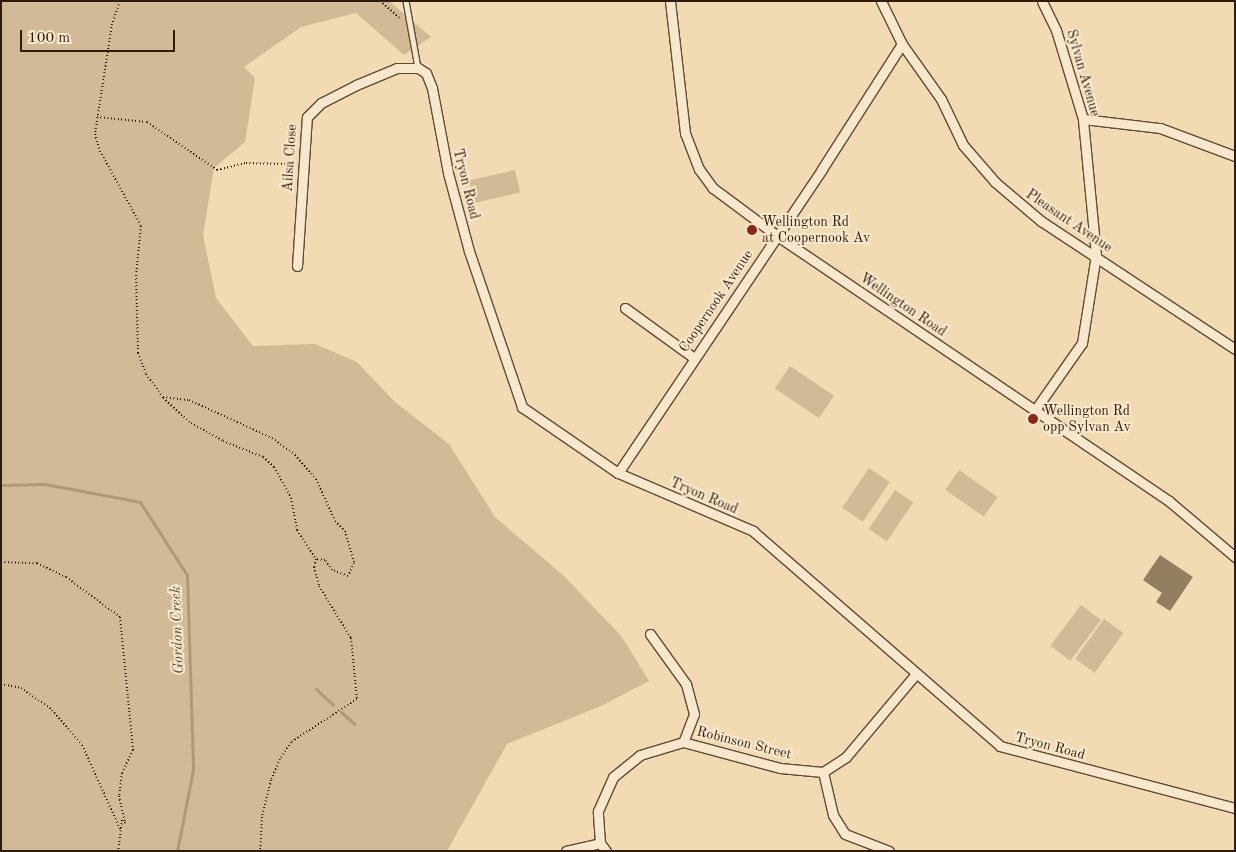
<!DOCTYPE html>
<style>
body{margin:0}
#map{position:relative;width:1236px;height:852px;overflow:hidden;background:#f2dab2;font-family:"Old Standard TT",serif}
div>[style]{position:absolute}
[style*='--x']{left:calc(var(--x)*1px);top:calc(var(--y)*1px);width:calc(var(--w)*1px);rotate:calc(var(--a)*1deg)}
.green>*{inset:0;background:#d1ba95;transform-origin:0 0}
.stream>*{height:3px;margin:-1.5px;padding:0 1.5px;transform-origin:1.5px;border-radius:1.5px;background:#b09979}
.building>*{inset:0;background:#947e61}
.path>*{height:2px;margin-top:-1px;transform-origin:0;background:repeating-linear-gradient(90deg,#2f1b0a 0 1px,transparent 0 3.5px)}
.roads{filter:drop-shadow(1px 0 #604b34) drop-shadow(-1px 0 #604b34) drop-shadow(0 1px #604b34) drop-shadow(0 -1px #604b34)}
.lane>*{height:4.5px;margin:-2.25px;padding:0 2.25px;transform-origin:2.25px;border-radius:2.25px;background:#f7e7cd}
.street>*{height:9px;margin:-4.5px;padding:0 4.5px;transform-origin:4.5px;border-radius:4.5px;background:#f7e7cd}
.dots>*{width:14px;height:14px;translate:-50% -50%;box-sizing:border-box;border:2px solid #f7e7cd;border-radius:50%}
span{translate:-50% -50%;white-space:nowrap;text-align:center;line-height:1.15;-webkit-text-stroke:4px #f7e7cd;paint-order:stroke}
.street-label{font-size:14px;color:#2f1b0a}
.poi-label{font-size:14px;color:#2f1b0a}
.left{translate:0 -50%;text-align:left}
.water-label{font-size:15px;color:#634d36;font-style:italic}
.frame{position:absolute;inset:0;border:2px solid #2f1b0a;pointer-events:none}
.scale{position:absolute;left:20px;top:30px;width:155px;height:22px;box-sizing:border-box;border:2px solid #2f1b0a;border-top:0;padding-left:6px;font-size:15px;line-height:18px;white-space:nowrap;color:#2f1b0a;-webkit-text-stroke:4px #f7e7cd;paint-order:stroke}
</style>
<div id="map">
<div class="green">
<i style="clip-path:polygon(1px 1px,389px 1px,431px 37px,404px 55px,356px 13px,301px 27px,244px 67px,255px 78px,245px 142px,214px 168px,203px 235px,216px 298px,253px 346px,315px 344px,357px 362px,395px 402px,449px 444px,495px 517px,565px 577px,622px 637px,649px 681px,601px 706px,507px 744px,447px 851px,1px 851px)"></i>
<i style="left:515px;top:170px;width:23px;height:47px;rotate:77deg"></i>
<i style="left:790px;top:366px;width:53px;height:27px;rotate:34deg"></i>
<i style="left:869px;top:468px;width:25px;height:48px;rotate:34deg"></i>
<i style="left:959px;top:470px;width:47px;height:24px;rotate:35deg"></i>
<i style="left:895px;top:490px;width:22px;height:47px;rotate:34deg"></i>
<i style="left:1081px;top:605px;width:25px;height:51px;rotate:37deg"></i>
<i style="left:1104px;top:619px;width:24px;height:49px;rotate:36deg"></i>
</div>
<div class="stream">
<i style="--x:1;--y:485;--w:44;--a:-1.3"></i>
<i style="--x:45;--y:484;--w:97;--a:10.7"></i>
<i style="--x:140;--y:502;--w:87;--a:57.2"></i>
<i style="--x:187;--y:575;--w:195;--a:88.2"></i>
<i style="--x:193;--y:770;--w:83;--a:101.2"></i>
<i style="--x:316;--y:689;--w:23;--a:43"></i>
<i style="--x:341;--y:712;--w:18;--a:41"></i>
</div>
<div class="building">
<i style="clip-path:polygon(1160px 555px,1193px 577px,1170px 611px,1156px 602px,1162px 593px,1143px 580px)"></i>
</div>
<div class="path">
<i style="--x:120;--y:1;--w:24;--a:109"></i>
<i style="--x:112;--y:24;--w:111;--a:98.8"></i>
<i style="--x:95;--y:134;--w:18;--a:74"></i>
<i style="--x:100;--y:151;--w:85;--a:61.3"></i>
<i style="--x:141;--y:226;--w:49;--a:95.8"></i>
<i style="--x:136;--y:275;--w:78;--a:88.5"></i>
<i style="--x:138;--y:353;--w:22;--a:69"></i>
<i style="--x:146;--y:374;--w:29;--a:54"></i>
<i style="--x:163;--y:397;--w:26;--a:7"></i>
<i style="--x:189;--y:400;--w:91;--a:24.6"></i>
<i style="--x:272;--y:438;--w:29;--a:36"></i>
<i style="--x:295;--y:455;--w:32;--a:49"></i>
<i style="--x:316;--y:479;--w:46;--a:65.7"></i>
<i style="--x:335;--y:521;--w:14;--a:45"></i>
<i style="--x:345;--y:531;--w:33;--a:74"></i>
<i style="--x:354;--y:563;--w:14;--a:115"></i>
<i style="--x:348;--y:576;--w:17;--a:-159"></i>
<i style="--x:332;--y:570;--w:12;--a:-125"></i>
<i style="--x:325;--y:560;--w:9;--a:-174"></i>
<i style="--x:316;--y:559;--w:8;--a:104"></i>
<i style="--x:314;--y:567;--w:20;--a:75"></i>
<i style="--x:319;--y:586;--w:61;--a:58.4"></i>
<i style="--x:351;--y:638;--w:61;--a:84.4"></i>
<i style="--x:357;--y:699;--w:79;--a:146.9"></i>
<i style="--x:291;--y:742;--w:20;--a:123"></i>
<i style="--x:280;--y:759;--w:23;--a:113"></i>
<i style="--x:271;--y:780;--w:38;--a:104"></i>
<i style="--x:262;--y:817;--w:34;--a:93"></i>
<i style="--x:380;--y:1;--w:28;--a:41"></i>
<i style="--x:97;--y:117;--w:50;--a:5.7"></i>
<i style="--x:147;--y:122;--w:85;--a:34.4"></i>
<i style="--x:217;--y:170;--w:30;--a:-14"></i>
<i style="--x:246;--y:163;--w:48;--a:1.2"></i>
<i style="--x:163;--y:398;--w:38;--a:42"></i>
<i style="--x:191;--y:423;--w:37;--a:29"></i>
<i style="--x:223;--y:441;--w:43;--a:21.8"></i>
<i style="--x:263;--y:457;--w:15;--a:42"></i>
<i style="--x:274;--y:467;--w:35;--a:61"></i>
<i style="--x:291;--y:498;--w:33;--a:79"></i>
<i style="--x:297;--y:530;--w:35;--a:57"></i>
<i style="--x:1;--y:562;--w:36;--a:2"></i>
<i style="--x:37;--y:563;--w:32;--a:26"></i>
<i style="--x:66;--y:577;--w:67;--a:36.5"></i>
<i style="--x:120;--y:617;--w:134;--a:84.4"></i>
<i style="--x:133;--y:750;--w:25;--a:116"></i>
<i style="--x:122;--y:773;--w:23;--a:97"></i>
<i style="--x:119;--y:796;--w:28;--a:77"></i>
<i style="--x:125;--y:823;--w:4;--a:-135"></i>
<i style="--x:122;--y:820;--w:31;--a:97"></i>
<i style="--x:1;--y:684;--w:20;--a:11"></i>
<i style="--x:21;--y:688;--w:38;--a:35"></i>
<i style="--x:52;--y:710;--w:46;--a:49.4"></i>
<i style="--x:82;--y:745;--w:94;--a:65.6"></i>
</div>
<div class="roads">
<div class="lane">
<i style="--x:406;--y:1;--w:68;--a:79.8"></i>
</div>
<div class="street">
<i style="--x:670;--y:1;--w:133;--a:83.5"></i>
<i style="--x:685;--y:133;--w:39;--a:69"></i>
<i style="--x:699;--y:169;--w:24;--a:54"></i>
<i style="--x:713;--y:188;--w:79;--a:36.7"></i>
<i style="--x:776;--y:235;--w:475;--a:34.1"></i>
<i style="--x:1169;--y:501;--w:87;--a:40.3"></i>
<i style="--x:881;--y:1;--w:48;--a:64"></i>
<i style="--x:902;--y:44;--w:67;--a:54.7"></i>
<i style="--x:941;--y:99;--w:51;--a:64.4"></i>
<i style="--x:963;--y:145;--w:49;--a:49.1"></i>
<i style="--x:995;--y:182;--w:60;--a:40.3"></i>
<i style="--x:1041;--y:221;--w:232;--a:33.4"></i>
<i style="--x:1083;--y:119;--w:78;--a:6.7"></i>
<i style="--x:1160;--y:128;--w:80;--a:20.5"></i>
<i style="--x:297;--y:266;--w:149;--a:-86.2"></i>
<i style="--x:307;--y:117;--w:20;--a:-45"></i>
<i style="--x:321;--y:103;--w:39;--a:-27"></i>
<i style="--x:356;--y:85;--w:44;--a:-22.5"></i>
<i style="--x:397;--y:68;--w:21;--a:0"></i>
<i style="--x:418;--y:68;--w:9;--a:32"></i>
<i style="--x:426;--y:73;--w:16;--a:68"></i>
<i style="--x:432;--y:88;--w:86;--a:79.3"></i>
<i style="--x:448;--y:173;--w:81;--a:74.9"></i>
<i style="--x:469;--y:251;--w:165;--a:71.2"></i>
<i style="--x:522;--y:407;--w:116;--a:34.5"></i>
<i style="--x:618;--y:473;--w:147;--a:23.2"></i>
<i style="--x:753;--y:531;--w:327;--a:41"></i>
<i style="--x:1000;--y:746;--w:243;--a:14.8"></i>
<i style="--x:625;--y:308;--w:85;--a:35.9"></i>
<i style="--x:1035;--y:410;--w:82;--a:-55"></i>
<i style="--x:1082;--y:343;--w:89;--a:-81"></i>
<i style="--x:1096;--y:255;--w:137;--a:-95.5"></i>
<i style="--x:1083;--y:119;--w:93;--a:-106.9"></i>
<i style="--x:1056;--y:30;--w:32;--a:-116"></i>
<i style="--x:618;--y:473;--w:366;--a:-56.1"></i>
<i style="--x:822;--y:169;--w:148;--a:-57.4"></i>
<i style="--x:650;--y:634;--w:62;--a:54.2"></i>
<i style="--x:686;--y:684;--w:31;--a:75"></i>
<i style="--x:694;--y:714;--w:30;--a:111"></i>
<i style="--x:823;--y:772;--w:44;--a:76.9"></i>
<i style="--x:833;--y:815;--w:22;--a:58"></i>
<i style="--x:845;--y:834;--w:47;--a:21.1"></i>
<i style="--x:566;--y:851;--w:35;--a:-13"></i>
<i style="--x:606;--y:851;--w:10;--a:-127"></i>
<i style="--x:600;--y:843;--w:32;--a:-94"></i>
<i style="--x:598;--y:811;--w:37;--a:-66"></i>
<i style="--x:613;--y:777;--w:35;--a:-39"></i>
<i style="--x:640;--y:755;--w:45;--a:-16.8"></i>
<i style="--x:683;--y:742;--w:100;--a:15"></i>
<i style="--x:780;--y:768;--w:43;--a:5.3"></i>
<i style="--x:823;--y:772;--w:27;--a:-33"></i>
<i style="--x:846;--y:757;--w:107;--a:-49.9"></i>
</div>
</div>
<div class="dots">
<i style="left:752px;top:230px;background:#8f2418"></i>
<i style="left:1033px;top:419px;background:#8f2418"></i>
</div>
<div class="street-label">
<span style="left:1083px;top:73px;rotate:74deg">Sylvan Avenue</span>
<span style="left:290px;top:158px;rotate:-86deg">Ailsa Close</span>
<span style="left:466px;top:184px;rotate:76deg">Tryon Road</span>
<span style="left:1069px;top:221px;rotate:34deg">Pleasant Avenue</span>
<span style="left:716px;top:301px;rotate:-56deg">Coopernook Avenue</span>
<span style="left:903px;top:305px;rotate:34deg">Wellington Road</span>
<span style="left:704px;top:496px;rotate:23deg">Tryon Road</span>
<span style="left:744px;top:743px;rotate:14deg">Robinson Street</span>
<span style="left:1050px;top:746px;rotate:15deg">Tryon Road</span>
</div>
<div class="poi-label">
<span class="left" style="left:762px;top:230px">Wellington Rd<br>at Coopernook Av</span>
<span class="left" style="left:1043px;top:419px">Wellington Rd<br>opp Sylvan Av</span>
</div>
<div class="water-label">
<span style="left:178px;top:630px;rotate:-92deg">Gordon Creek</span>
</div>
<div class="frame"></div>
<div class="scale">100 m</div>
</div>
